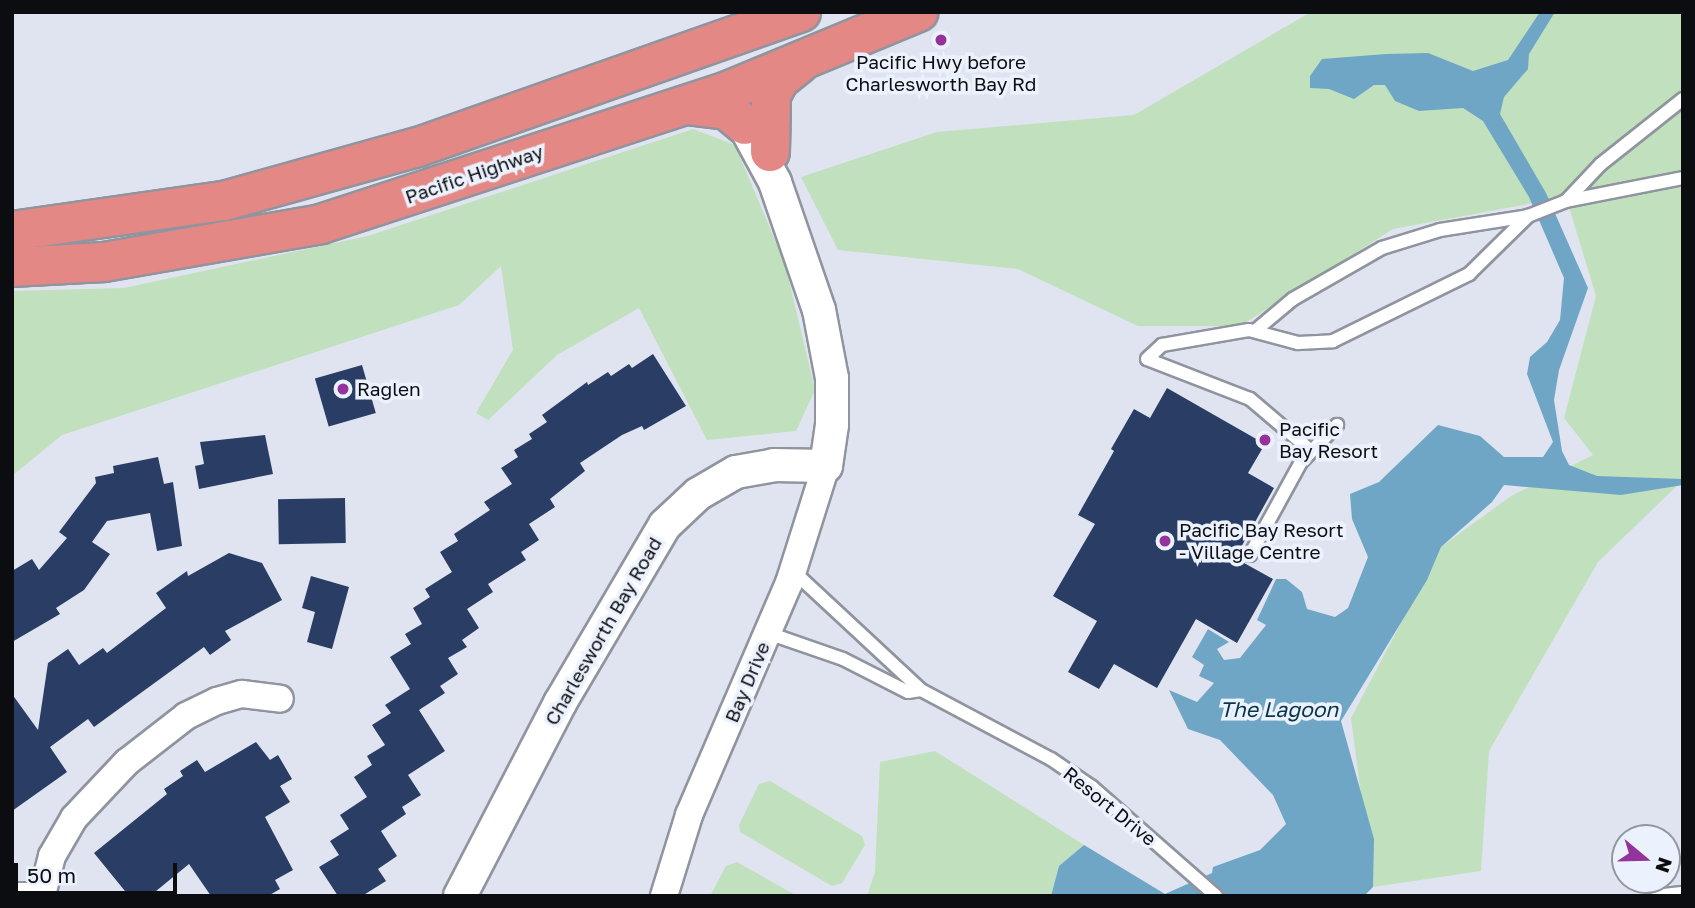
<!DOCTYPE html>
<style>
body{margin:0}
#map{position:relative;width:1695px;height:908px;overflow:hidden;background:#dfe4f0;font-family:"Golos Text",sans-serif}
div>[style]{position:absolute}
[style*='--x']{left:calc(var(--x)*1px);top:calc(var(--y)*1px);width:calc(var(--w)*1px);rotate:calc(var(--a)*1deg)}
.green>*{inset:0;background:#c1e0bd}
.water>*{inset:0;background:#6fa6c6}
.building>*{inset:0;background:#2a3d65;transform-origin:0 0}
.roads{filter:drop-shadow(2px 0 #8f949e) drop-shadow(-2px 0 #8f949e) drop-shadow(0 2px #8f949e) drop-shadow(0 -2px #8f949e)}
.service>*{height:12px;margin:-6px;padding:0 6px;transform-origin:6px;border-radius:6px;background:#fff}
.minor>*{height:26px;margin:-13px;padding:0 13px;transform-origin:13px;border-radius:13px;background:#fff}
.tertiary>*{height:32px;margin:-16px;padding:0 16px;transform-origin:16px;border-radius:16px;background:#fff}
.trunk>*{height:38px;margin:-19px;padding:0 19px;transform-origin:19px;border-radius:19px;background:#e48886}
.dots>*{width:19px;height:19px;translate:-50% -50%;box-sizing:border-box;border:4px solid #ecf2fd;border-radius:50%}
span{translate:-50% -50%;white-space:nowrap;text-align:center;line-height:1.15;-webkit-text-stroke:7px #ecf2fd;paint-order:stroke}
.poi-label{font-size:19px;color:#0b0d10}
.left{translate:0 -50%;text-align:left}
.street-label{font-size:19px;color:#0b0d10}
.water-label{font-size:21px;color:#06364c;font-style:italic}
.frame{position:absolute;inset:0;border:14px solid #0b0d10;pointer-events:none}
.north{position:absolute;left:1611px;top:824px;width:70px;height:70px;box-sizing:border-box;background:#ecf2fd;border:2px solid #92969e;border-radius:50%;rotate:109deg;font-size:19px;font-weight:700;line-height:28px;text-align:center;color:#0b0d10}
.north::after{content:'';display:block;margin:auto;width:24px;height:32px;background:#94339c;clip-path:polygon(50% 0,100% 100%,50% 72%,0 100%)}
.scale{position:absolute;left:14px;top:863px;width:163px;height:32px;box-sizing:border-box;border:4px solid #0b0d10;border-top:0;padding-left:9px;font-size:21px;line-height:24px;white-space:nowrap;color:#0b0d10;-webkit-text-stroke:5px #ecf2fd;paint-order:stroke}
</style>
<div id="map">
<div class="green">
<i style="clip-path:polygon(1311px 12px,1683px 12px,1683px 480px,1598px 562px,1489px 751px,1481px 871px,1373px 887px,1351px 718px,1441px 547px,1511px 496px,1593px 455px,1564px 418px,1596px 296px,1566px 197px,1393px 229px,1240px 326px,1138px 326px,1018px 269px,838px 250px,801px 177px,937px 132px,1134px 115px)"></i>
<i style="clip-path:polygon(693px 129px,735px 145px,785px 264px,815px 390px,796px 431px,707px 440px,639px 308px,557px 355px,488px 420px,476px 413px,513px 350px,501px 266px,459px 305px,62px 435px,12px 476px,12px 291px,124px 288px,368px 236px)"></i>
<i style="clip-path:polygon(935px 751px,1084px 845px,1059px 866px,1051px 896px,867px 896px,875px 872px,880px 762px)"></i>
<i style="clip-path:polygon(770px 781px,862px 836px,865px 845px,842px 883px,832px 886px,740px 832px,739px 825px,759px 784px)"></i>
<i style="clip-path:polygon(737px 862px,797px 896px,710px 896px,726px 866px)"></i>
</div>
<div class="water">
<i style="clip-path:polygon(1540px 12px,1555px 12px,1529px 54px,1528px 69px,1504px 97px,1500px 114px,1546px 193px,1588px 288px,1559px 370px,1554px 400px,1562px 451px,1569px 465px,1597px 476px,1683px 479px,1683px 485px,1621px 495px,1504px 485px,1492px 502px,1441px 547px,1427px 580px,1341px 721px,1374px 839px,1373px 887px,1364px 896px,1051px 896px,1059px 866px,1084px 845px,1165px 894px,1212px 873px,1213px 867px,1260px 850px,1286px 824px,1273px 795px,1220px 740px,1188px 729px,1169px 690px,1197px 702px,1214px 683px,1199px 676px,1204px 665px,1192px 657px,1208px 629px,1229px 642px,1217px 649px,1224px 660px,1240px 658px,1266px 625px,1257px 620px,1276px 579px,1286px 579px,1302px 592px,1307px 609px,1335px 617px,1348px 608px,1368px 557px,1352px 519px,1350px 494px,1379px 482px,1438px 425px,1480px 436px,1504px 457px,1543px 457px,1553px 442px,1527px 374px,1530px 357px,1547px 342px,1560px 320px,1564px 278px,1529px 197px,1483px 121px,1463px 108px,1419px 111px,1395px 101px,1385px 85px,1374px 85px,1354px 99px,1329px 89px,1310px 88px,1310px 76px,1322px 59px,1386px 54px,1428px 53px,1473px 71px,1508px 60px)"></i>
</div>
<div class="building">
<i style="clip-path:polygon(653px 354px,686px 406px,644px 430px,642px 426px,622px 435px,580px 463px,585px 471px,550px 499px,555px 507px,529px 524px,539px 540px,521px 552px,526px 560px,488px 584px,493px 592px,467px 609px,479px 628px,462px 640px,467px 647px,448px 658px,458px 674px,440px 686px,445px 693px,419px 710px,445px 751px,408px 775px,421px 795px,402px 807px,406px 814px,381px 831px,397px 856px,378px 869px,386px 881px,362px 896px,338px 896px,319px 867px,339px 855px,330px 841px,349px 829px,340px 815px,367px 797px,354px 777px,372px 765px,367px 756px,385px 745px,372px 725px,391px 713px,385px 705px,410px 689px,390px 657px,411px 644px,405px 634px,422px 624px,413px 608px,430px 597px,425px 589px,452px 572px,440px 552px,458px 541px,454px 534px,490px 510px,484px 502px,512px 484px,501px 468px,518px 457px,514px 450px,532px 439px,529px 434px,547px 422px,542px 415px,587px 382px,588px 385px,608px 372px,611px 376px,629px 364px,632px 368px)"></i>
<i style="left:362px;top:365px;width:50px;height:49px;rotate:74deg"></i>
<i style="clip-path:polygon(1167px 388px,1265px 444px,1248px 473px,1274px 488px,1235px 558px,1273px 579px,1237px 643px,1196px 619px,1157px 688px,1114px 664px,1099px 689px,1068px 672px,1097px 621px,1053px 596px,1095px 524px,1078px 515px,1114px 451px,1111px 449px,1134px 409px,1150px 418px)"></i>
<i style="clip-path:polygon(265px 435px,273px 474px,199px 489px,195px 466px,204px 464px,200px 442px)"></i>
<i style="clip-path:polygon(158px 457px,164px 484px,173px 482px,182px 546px,157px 551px,150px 513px,107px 521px,92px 542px,110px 554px,84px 590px,56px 608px,60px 614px,12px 642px,12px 571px,32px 559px,39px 570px,67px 538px,59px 532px,96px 483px,95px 477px,114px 473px,113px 466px)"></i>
<i style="left:345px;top:498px;width:45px;height:67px;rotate:89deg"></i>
<i style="clip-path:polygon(229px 553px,262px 563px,282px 600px,225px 631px,231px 640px,210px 655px,204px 647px,94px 727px,88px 719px,50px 747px,67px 772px,12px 811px,12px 694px,38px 730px,48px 663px,68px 649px,79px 665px,103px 648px,107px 653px,166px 608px,156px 593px,187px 571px,188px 576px)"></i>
<i style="clip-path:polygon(311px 576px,349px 587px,332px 649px,307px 642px,315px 612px,302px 608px)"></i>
<i style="clip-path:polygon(256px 742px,270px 760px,278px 755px,292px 779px,280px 786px,290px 802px,265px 817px,293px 870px,275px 880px,280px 889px,268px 896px,211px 896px,189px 864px,150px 896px,129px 896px,94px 853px,167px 794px,164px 789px,183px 776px,180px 771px,197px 760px,205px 772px)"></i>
</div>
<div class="roads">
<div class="service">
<i style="--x:1566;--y:201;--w:119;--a:-11.1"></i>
<i style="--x:1256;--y:330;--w:48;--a:-40"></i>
<i style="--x:1293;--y:299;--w:103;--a:-29.8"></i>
<i style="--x:1382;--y:248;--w:61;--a:-17.2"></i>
<i style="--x:1440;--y:230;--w:89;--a:-9"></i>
<i style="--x:1528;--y:216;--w:41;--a:-21.5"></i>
<i style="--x:1566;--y:201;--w:51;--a:-46.6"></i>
<i style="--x:1601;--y:164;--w:105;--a:-38.4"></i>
<i style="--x:1310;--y:450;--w:79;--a:-139.6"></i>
<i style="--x:1250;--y:399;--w:110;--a:-158.8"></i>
<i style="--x:1147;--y:359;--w:21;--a:-43"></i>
<i style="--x:1162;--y:345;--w:88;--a:-9.8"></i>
<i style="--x:1249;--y:330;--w:51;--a:14.9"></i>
<i style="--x:1298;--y:343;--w:35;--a:-3"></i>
<i style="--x:1333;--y:341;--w:152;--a:-26.2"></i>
<i style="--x:1469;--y:274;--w:83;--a:-44.5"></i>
<i style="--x:1250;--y:555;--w:106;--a:-61.3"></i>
<i style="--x:1301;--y:462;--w:52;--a:-45.8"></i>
<i style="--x:793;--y:571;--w:175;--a:42.9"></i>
<i style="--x:921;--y:690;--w:147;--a:28"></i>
<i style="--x:1051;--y:759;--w:50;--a:34.3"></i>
<i style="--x:1092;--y:787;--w:165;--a:41.3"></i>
<i style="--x:768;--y:633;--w:79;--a:19.1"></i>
<i style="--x:843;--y:659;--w:73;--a:26.9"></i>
<i style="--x:908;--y:692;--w:13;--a:-9"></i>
<i style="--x:1653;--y:896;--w:30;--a:-6"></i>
</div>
<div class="minor">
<i style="--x:42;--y:895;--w:40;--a:-75.6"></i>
<i style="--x:52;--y:856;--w:44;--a:-59.9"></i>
<i style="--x:74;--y:818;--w:77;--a:-46.6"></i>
<i style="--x:127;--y:762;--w:75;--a:-37.9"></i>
<i style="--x:186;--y:716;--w:34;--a:-26"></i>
<i style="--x:217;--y:701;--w:26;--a:-16"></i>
<i style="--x:242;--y:694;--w:38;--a:7"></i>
<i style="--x:15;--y:896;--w:28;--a:0"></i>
<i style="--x:664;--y:896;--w:85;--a:-72.8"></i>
<i style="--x:689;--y:815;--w:253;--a:-66.7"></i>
<i style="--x:789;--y:583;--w:123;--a:-72.5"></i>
</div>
<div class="tertiary">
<i style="--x:460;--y:896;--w:217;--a:-62.6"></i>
<i style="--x:560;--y:703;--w:207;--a:-59.5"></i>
<i style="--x:665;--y:525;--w:45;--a:-43.2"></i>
<i style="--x:698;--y:494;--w:44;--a:-30.1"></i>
<i style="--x:736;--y:472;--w:39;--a:-10"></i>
<i style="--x:774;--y:465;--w:52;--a:1.1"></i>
<i style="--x:826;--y:466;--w:41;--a:-81.7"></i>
<i style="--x:832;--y:425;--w:47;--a:-90"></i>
<i style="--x:832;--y:378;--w:69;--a:-100.8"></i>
<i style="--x:819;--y:310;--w:135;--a:-109"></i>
<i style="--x:775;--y:182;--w:57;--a:-118.4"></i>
</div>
<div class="trunk">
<i style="--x:686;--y:105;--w:41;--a:7"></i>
<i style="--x:727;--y:110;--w:23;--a:40"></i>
<i style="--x:770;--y:152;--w:57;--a:-89"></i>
<i style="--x:771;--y:95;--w:17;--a:-62"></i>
<i style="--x:779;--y:80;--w:26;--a:-39"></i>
<i style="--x:12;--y:231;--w:214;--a:-8.1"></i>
<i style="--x:224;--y:201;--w:201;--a:-15.6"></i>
<i style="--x:418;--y:147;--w:406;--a:-19.4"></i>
<i style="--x:12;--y:267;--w:92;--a:-3.1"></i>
<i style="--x:104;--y:262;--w:220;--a:-9.9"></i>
<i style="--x:321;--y:224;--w:430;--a:-18.1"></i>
<i style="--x:730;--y:90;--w:204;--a:-22.5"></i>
</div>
</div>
<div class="dots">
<i style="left:941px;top:40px;background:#94339c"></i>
<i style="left:343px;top:389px;background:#94339c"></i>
<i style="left:1265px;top:440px;background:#94339c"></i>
<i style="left:1165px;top:541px;background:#94339c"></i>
</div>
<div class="poi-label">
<span style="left:941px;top:73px">Pacific Hwy before<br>Charlesworth Bay Rd</span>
<span class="left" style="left:357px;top:389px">Raglen</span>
<span class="left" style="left:1279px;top:440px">Pacific<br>Bay Resort</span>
<span class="left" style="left:1179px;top:541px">Pacific Bay Resort<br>- Village Centre</span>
</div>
<div class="street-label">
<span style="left:474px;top:174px;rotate:-19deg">Pacific Highway</span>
<span style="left:603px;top:631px;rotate:-60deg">Charlesworth Bay Road</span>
<span style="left:747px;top:682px;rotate:-67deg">Bay Drive</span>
<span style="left:1110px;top:806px;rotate:39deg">Resort Drive</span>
</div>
<div class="water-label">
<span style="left:1279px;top:709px">The Lagoon</span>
</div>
<div class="frame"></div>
<div class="north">N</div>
<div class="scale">50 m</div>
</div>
